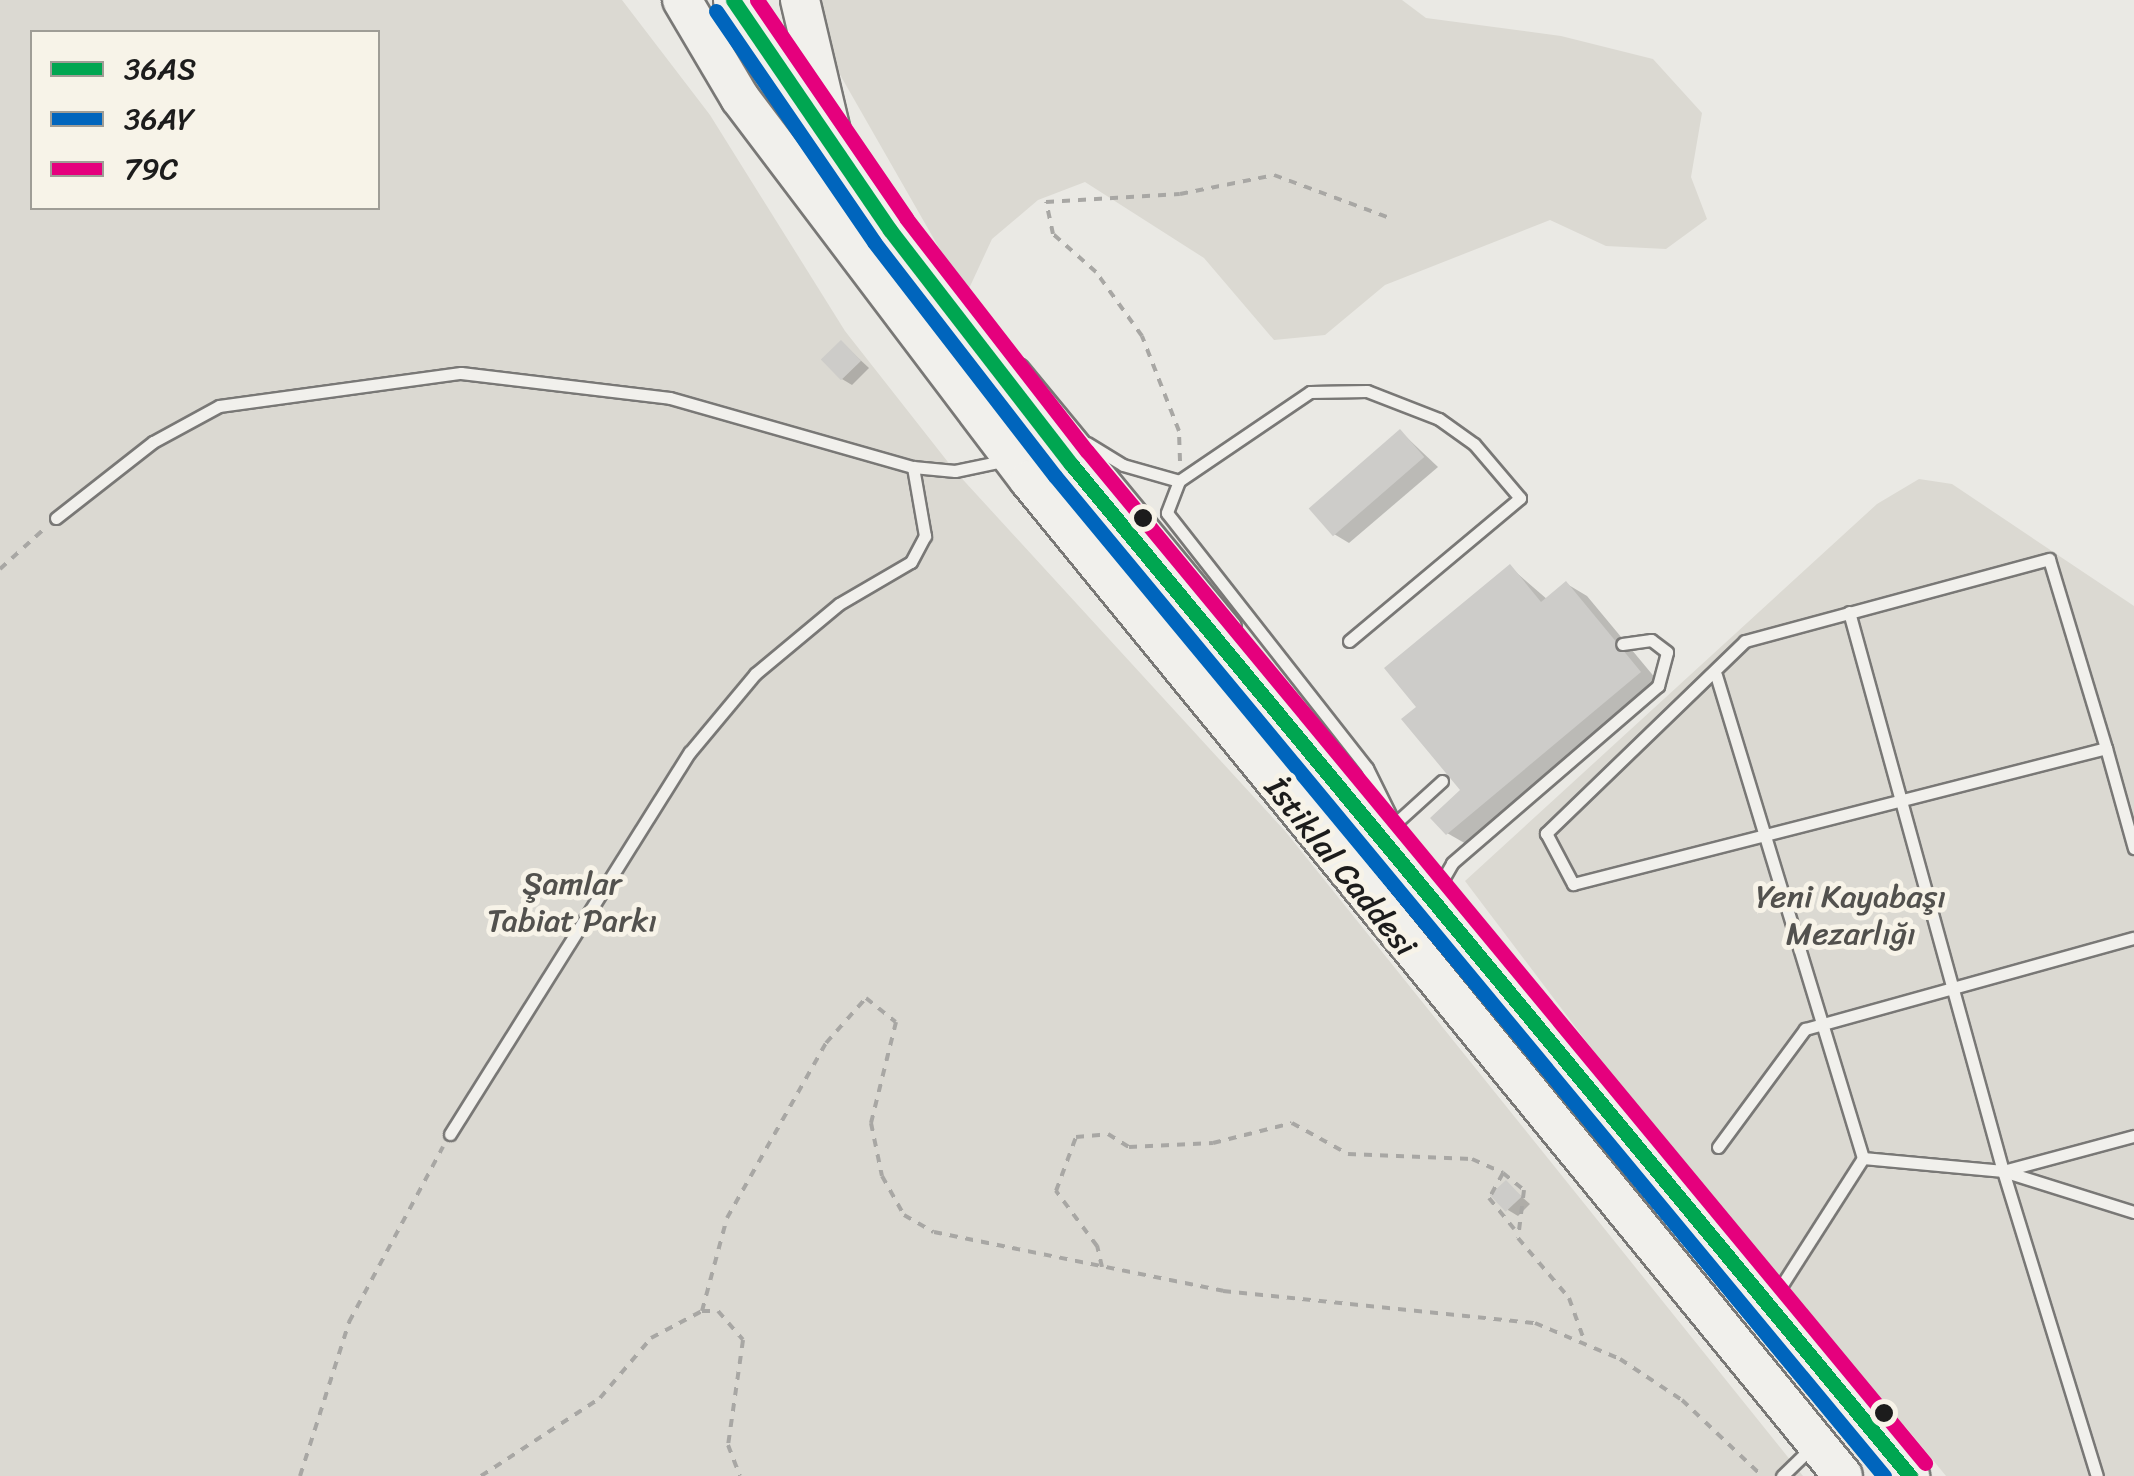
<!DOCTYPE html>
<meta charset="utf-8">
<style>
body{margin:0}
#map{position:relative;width:2134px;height:1476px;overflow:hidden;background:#eae9e4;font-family:Sriracha,sans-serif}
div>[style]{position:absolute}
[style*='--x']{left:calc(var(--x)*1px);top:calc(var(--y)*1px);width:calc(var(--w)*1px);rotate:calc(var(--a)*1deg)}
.green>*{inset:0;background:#dbd9d2}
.shadow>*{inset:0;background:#0003}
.building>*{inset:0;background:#cdccc9;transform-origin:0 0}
.path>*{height:4px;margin-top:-2px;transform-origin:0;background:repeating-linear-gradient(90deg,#a8a7a4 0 8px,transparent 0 16px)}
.roads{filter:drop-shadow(2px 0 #797876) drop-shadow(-2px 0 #797876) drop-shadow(0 2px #797876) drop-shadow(0 -2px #797876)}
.lane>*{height:11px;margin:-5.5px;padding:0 5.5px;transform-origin:5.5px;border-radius:5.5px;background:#f1f0ec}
.street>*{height:22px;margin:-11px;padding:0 11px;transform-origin:11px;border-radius:11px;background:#f1f0ec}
.primary>*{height:38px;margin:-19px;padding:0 19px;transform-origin:19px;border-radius:19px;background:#f1f0ec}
.bus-1>*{height:15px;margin:-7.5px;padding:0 7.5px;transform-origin:7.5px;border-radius:7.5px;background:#00a651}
.bus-2>*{height:15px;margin:-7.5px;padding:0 7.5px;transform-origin:7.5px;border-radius:7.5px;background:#0065bd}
.bus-3>*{height:15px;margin:-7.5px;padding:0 7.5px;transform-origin:7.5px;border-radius:7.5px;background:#e5007d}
.dots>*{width:28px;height:28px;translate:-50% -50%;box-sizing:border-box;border:5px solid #f7f3e8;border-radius:50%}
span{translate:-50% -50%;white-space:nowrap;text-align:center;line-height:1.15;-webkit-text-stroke:10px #f7f3e8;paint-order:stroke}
.street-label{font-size:32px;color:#1c1c1c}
.park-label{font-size:32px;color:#52514e}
.legend{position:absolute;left:30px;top:30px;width:350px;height:180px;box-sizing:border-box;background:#f7f3e8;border:2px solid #9f9d96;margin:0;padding:12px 18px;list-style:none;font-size:30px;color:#1c1c1c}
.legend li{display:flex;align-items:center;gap:20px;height:50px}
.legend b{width:50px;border:2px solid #9f9d96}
</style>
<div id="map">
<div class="green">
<i style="clip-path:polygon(evenodd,0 0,622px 0,710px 115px,845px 331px,955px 471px,1285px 831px,1803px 1476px,0 1476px,0 0,32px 32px,378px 32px,378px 208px,32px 208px,32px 32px)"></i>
<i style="clip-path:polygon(812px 0,1402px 0,1426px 18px,1561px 36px,1653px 59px,1702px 113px,1691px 177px,1707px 219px,1666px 249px,1606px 246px,1550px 220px,1385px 285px,1325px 335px,1274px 340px,1204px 258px,1085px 182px,1038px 200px,992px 239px,966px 295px,835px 66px)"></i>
<i style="clip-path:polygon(1919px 479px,1952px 484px,2134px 606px,2134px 1476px,1946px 1476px,1905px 1426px,1886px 1420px,1719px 1217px,1465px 881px,1877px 504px)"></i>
</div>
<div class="shadow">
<i style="clip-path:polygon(842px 343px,869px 368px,852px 385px,842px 379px)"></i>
<i style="clip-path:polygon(1401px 432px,1438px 467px,1349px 543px,1334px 534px)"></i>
<i style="clip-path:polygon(1510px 567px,1548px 600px,1567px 584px,1587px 596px,1661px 685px,1468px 845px,1447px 833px,1463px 790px,1419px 707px)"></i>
<i style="clip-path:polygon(1506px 1183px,1530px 1204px,1518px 1216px,1508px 1210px)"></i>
</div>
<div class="building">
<i style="left:841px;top:340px;width:29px;height:28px;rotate:46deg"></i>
<i style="left:1400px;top:429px;width:37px;height:121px;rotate:49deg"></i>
<i style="clip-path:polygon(1510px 564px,1541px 602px,1566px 581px,1641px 672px,1446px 835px,1430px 818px,1460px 790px,1401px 719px,1416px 707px,1384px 668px)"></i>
<i style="left:1506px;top:1180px;width:23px;height:22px;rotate:47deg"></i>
</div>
<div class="path">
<i style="--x:1180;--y:461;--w:30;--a:-92"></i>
<i style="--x:1179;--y:431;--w:102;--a:-111.3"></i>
<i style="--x:1142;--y:336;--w:79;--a:-125.7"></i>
<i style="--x:1096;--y:272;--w:57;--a:-138.5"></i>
<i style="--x:1053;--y:234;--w:33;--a:-102"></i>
<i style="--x:1046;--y:202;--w:134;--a:-3.4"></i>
<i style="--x:1180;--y:194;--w:96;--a:-11.4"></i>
<i style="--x:1274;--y:175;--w:126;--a:20.4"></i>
<i style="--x:0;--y:569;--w:61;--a:-42.3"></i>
<i style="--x:1503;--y:1173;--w:29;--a:119"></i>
<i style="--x:1489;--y:1198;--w:40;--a:51"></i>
<i style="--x:1102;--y:1267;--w:22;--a:-103"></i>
<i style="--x:1097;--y:1246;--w:69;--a:-126.7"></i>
<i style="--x:1056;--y:1191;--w:58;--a:-69.7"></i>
<i style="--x:1076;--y:1137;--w:32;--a:-5"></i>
<i style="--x:1108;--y:1134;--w:25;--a:32"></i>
<i style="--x:1129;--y:1147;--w:84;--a:-2.7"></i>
<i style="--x:1213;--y:1143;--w:81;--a:-14.2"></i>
<i style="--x:1292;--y:1123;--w:64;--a:29"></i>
<i style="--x:1348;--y:1154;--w:124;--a:2.3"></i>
<i style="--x:1472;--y:1159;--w:34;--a:24"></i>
<i style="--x:1503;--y:1173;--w:27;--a:39"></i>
<i style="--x:1524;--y:1190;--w:48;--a:97.1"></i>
<i style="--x:1518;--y:1238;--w:79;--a:49.6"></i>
<i style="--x:1569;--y:1298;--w:45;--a:70.3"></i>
<i style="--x:702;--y:1311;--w:96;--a:-75"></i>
<i style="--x:727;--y:1218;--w:201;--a:-60.5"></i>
<i style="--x:826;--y:1043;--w:60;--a:-48.4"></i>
<i style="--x:866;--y:998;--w:38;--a:39"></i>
<i style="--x:896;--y:1022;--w:104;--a:103.9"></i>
<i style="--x:871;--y:1123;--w:54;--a:78.3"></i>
<i style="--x:882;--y:1176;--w:45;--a:60.6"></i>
<i style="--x:904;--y:1215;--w:34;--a:30"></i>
<i style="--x:934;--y:1232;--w:295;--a:11.5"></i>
<i style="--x:1223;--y:1291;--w:314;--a:5.9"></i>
<i style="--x:1535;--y:1323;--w:92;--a:23"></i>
<i style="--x:1620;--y:1359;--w:74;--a:33.5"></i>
<i style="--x:1682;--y:1400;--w:110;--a:43.5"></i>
<i style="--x:300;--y:1476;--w:162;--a:-72.3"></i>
<i style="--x:349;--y:1322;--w:199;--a:-61.8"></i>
<i style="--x:481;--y:1476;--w:142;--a:-33.2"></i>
<i style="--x:600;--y:1398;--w:79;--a:-49.6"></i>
<i style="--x:651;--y:1338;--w:58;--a:-27.9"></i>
<i style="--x:702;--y:1311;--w:16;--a:0"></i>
<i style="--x:718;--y:1311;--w:38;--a:49"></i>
<i style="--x:743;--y:1340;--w:106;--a:98.1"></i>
<i style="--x:728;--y:1445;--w:33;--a:69"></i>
</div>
<div class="roads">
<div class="lane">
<i style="--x:1087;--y:443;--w:42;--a:31.4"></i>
<i style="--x:1123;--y:465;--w:58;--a:15.9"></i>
<i style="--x:56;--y:518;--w:123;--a:-38.1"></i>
<i style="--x:153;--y:442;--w:75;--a:-28.6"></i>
<i style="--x:219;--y:406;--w:244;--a:-7.8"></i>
<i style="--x:461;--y:373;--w:210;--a:6.8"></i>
<i style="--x:670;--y:398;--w:253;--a:15.9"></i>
<i style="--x:913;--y:467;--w:42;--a:5.4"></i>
<i style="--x:955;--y:471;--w:53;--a:-11.9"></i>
<i style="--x:1849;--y:612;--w:580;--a:74.6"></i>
<i style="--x:2003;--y:1171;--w:136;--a:-15"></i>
<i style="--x:1349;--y:641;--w:223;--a:-39.9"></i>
<i style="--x:1520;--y:498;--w:71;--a:-130.4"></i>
<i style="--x:1474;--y:444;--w:43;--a:-144.5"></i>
<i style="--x:1439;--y:419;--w:77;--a:-158.7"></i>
<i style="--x:1367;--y:391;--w:57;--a:179"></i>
<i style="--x:1310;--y:392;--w:158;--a:145.8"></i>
<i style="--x:1179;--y:481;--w:34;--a:111"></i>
<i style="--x:1167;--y:513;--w:324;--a:51.9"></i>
<i style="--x:1367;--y:768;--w:90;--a:63.7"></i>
<i style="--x:1716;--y:675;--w:505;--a:73.07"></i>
<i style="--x:2106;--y:748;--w:197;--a:-106.8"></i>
<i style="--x:2049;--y:559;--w:315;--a:164.9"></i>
<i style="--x:1745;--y:641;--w:277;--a:136"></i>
<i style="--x:1546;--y:833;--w:58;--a:62.1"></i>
<i style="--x:1573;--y:884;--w:550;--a:-14.31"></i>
<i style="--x:2106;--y:748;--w:104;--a:74.4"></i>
<i style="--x:1399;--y:820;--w:58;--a:-42.2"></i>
<i style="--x:1435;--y:893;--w:34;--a:-60"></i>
<i style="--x:1452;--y:863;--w:272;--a:-40.7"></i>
<i style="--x:1658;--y:686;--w:35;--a:-75"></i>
<i style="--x:1667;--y:652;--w:20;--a:-143"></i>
<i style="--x:1651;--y:640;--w:29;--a:172"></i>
<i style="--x:450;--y:1134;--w:451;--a:-57.9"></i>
<i style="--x:690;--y:752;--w:102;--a:-50.2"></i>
<i style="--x:755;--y:674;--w:109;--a:-39.8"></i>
<i style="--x:839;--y:604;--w:83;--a:-30.3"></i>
<i style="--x:911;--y:562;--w:30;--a:-62"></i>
<i style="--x:925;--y:536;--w:70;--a:-99.9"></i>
<i style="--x:1718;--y:1147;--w:147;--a:-53.6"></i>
<i style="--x:1805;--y:1029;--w:341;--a:-15.5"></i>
<i style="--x:2003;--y:1171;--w:319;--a:72.9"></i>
<i style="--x:1771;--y:1302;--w:171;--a:-57.4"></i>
<i style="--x:1863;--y:1158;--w:141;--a:5.3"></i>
<i style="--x:2003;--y:1171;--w:137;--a:17.4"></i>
<i style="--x:1782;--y:1476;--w:43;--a:-44.1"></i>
</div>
<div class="street">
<i style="--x:1018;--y:370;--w:333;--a:50.5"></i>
</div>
<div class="primary">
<i style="--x:682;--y:0;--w:114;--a:59.4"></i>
<i style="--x:740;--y:98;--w:479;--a:52.9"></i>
<i style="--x:1029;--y:480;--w:1286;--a:50.74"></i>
<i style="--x:733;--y:0;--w:278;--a:55.7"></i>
<i style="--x:890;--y:230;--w:296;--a:52.3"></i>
<i style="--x:1071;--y:464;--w:1315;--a:50.34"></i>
<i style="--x:800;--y:0;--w:144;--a:76.7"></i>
</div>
</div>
<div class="bus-1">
<i style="--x:733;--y:0;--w:278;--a:55.7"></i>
<i style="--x:890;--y:230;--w:296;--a:52.3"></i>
<i style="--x:1071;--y:464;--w:1315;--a:50.34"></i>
</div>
<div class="bus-2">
<i style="--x:716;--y:11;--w:280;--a:55.6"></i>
<i style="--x:874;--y:242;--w:296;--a:52.3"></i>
<i style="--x:1055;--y:476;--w:1299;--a:50.34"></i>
</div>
<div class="bus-3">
<i style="--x:757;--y:0;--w:264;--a:55.6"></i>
<i style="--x:906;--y:218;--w:295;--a:52.2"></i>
<i style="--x:1087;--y:451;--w:1314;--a:50.37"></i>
</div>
<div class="dots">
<i style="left:1143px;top:518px;background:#1c1c1c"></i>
<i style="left:1884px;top:1413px;background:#1c1c1c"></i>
</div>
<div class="street-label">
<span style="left:1340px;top:867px;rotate:51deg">İstiklal Caddesi</span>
</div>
<div class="park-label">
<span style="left:572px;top:903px">Şamlar<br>Tabiat Parkı</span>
<span style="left:1851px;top:916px">Yeni Kayabaşı<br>Mezarlığı</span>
</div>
<ul class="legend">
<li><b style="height:12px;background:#00a651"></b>36AS</li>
<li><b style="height:12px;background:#0065bd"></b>36AY</li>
<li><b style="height:12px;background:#e5007d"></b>79C</li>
</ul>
</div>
